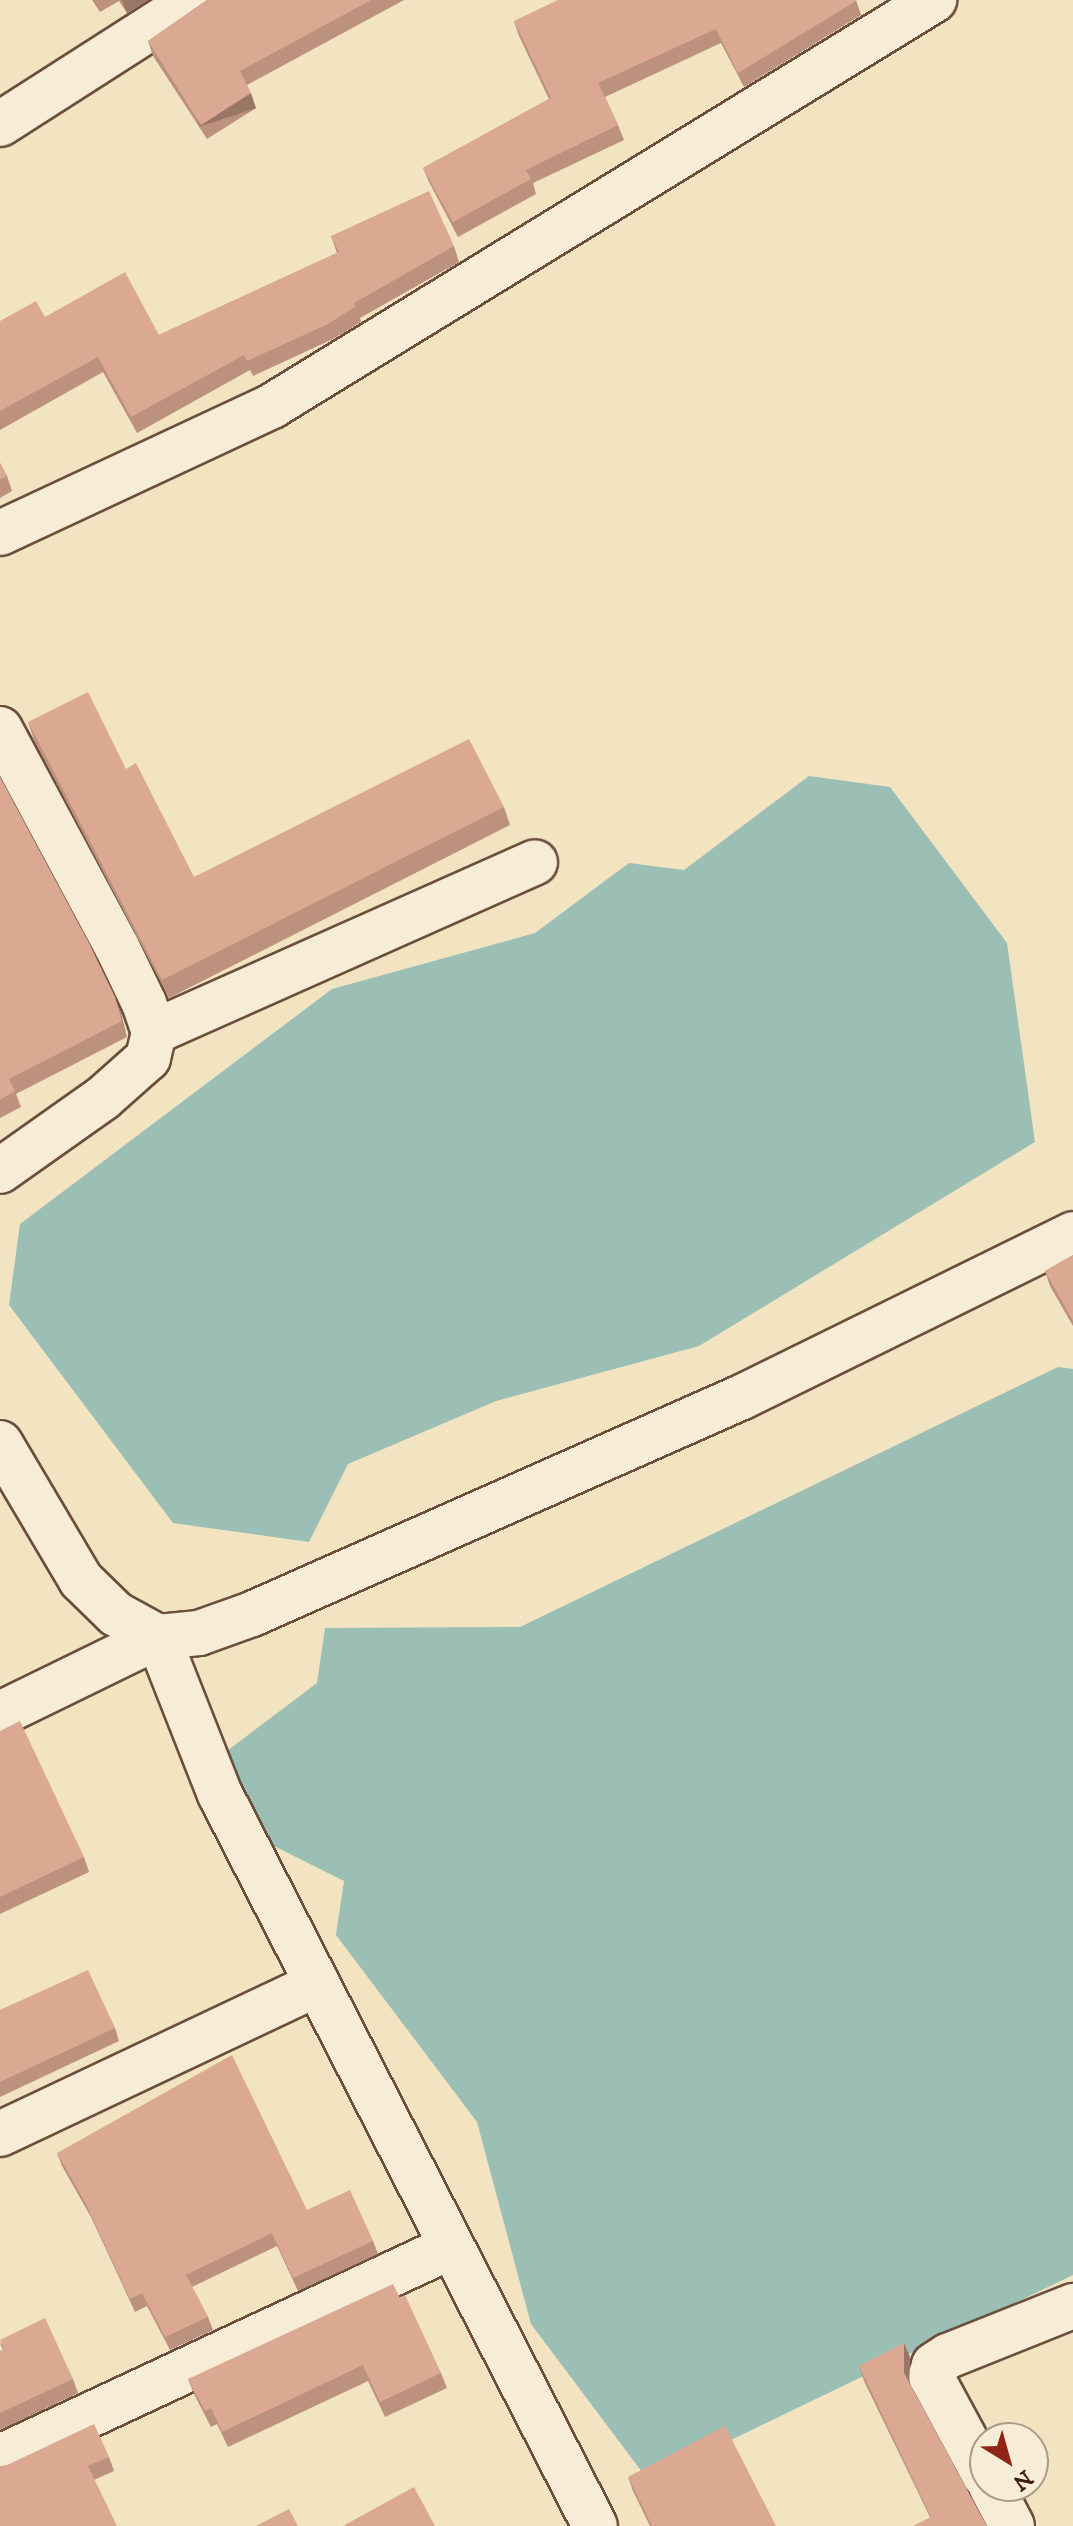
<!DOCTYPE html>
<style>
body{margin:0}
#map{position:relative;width:1073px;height:2526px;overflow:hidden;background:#f2e3c1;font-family:"IM FELL DW Pica",serif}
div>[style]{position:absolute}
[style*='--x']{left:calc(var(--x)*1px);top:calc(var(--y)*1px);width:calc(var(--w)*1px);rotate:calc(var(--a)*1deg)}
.water>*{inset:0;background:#9bbeb5}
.roads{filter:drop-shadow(2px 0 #6b4e3c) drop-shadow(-2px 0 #6b4e3c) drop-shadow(0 2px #6b4e3c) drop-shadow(0 -2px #6b4e3c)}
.minor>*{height:44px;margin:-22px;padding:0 22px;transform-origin:22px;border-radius:22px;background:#f7edd7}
.wall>*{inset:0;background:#bc917e}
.shaded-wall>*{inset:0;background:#997666;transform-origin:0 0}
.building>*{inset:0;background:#dba992}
span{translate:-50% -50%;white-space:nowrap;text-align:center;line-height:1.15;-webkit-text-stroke:6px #f7edd7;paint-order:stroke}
.north{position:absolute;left:969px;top:2422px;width:80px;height:80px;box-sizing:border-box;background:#f7edd7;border:2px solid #ad9a87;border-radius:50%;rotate:143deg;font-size:22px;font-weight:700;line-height:32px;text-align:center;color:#3e1d0f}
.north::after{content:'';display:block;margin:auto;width:28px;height:36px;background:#8f2418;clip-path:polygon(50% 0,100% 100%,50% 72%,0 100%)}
</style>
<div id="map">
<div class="water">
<i style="clip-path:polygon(809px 776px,890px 787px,1007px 943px,1035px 1142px,699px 1346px,496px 1401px,348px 1464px,309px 1542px,173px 1523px,9px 1305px,20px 1224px,332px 989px,535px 933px,629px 863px,684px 870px)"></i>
<i style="clip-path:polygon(1058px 1367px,1073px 1369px,1073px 2275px,648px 2480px,531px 2324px,477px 2122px,336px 1935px,344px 1881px,266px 1842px,223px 1754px,317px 1683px,325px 1628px,520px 1627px)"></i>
</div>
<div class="roads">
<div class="minor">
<i style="--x:0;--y:124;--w:230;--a:-32.6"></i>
<i style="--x:0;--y:533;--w:300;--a:-25"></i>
<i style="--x:272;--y:406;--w:777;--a:-31.52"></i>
<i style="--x:0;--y:729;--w:247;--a:61.8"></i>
<i style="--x:117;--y:947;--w:62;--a:64.3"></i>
<i style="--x:144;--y:1003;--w:31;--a:71"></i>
<i style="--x:154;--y:1032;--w:27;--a:103"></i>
<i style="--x:148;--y:1058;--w:60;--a:138.4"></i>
<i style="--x:103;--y:1098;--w:126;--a:144.7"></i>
<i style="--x:154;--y:1032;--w:417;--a:-24"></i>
<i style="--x:0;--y:1443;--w:159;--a:59.4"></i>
<i style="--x:81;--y:1580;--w:49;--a:44.2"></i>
<i style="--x:116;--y:1614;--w:48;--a:28.7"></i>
<i style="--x:158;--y:1637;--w:41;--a:-5.6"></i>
<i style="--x:199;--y:1633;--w:56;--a:-19.7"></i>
<i style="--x:252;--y:1614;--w:536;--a:-23.89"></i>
<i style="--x:742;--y:1397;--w:369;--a:-26.2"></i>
<i style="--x:0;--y:1714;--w:176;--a:-26"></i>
<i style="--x:158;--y:1637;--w:169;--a:68.5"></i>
<i style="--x:220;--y:1794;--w:822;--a:62.87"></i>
<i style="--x:0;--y:2134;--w:351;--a:-25.3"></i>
<i style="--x:0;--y:2457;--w:497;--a:-25"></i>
<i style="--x:985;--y:2476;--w:114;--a:-118.4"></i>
<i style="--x:931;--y:2376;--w:11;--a:-75"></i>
<i style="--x:934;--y:2365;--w:17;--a:-33"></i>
<i style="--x:948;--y:2356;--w:135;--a:-21.8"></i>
<i style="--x:991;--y:2486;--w:45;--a:62.3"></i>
</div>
</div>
<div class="wall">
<i style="clip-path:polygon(92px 0,148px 0,127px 13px,119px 1px,100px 12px)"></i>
<i style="clip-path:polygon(207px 0,404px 0,247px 85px,256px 108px,207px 139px,153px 56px,148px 41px)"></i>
<i style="clip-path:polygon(856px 0,861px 15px,744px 87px,721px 43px,605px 97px,618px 125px,624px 140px,533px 183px,536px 194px,458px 237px,429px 182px,423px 168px,549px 99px,519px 36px,514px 21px)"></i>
<i style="clip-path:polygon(331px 236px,454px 246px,459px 262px,360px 318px,361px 322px,333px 339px,253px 376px,250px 370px,137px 433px,103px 372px,0 430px,0 321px,45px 317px,159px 335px,337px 253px)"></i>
<i style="clip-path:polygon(0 463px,7px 476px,12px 491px,0 498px)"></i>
<i style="clip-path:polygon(28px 722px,126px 769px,194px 877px,504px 807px,510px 825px,169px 998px,34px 740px)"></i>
<i style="clip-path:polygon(0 777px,115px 997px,127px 1037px,16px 1094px,21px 1107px,0 1118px)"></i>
<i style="clip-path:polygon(1073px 1255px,1073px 1326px,1050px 1286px,1045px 1271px)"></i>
<i style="clip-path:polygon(0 1731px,84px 1857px,89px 1872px,0 1914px)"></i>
<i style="clip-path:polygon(0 2010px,115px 2028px,119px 2041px,0 2097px)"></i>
<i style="clip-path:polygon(57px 2153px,307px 2210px,373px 2241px,378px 2254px,298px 2291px,277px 2246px,192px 2287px,208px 2317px,213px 2330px,170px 2350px,147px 2306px,135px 2312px,91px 2217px,62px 2166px)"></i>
<i style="clip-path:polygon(400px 2298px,441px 2373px,447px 2388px,385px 2417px,368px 2381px,228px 2447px,217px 2424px,211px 2427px,194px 2394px,188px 2379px)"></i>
<i style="clip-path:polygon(0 2343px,73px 2379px,78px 2393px,0 2430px,0 2351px,3px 2350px)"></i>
<i style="clip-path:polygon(910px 2357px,909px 2383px,985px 2523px,930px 2517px,864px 2381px,859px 2366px)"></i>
<i style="clip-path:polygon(109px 2457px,114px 2471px,94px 2480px,0 2466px)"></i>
<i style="clip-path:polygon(628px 2477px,776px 2526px,650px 2526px,633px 2491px)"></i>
</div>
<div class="shaded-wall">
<i style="clip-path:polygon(122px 0,148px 0,127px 13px)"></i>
<i style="left:251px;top:93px;width:16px;height:59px;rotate:72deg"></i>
<i style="clip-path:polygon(115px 997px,121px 1013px,127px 1037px,122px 1021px)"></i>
<i style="clip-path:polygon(904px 2343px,910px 2357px,909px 2388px,904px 2373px)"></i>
</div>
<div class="building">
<i style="clip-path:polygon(207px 0,371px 0,240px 71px,251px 93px,201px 125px,148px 41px)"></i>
<i style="clip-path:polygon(558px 0,856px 0,856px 1px,738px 73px,716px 29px,598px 83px,618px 125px,526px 170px,531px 179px,453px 222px,423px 168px,551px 98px,514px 21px)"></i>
<i style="clip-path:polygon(429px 191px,454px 246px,354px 303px,356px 306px,328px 324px,247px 361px,244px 355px,131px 417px,98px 357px,0 411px,0 321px,36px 301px,45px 317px,125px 272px,159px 335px,339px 252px,331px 236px)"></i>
<i style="clip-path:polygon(0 463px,7px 476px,0 479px)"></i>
<i style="clip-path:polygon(88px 692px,126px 769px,136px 763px,194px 877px,469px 739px,504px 807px,162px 980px,28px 722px)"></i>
<i style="clip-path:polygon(0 777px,89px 943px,115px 997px,122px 1021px,9px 1079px,15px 1091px,0 1100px)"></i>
<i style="clip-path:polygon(1073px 1255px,1073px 1321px,1045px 1271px)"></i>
<i style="clip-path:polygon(20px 1721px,84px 1857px,0 1897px,0 1731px)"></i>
<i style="clip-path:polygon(88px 1970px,115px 2028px,0 2082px,0 2010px)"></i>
<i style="clip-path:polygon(232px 2055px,307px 2210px,350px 2190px,373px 2241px,293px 2278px,272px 2233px,186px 2275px,208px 2317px,165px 2337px,142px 2293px,130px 2299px,86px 2204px,57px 2153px)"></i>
<i style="clip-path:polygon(393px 2284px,400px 2298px,405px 2295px,441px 2373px,380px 2402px,363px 2365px,222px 2432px,211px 2408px,205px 2411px,188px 2379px)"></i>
<i style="clip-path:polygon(45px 2318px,73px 2379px,0 2413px,0 2351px,4px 2350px,0 2340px)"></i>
<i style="clip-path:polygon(904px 2343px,904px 2373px,985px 2523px,987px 2526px,913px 2526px,931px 2517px,859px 2366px)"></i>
<i style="clip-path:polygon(94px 2424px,109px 2457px,88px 2466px,117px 2526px,0 2526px,0 2466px,5px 2466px)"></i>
<i style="clip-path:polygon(725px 2426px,776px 2526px,652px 2526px,628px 2477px)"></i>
<i style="clip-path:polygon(414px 2487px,435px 2526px,343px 2526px)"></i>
<i style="clip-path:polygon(289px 2509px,298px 2526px,256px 2526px)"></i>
</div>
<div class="north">N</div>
</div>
